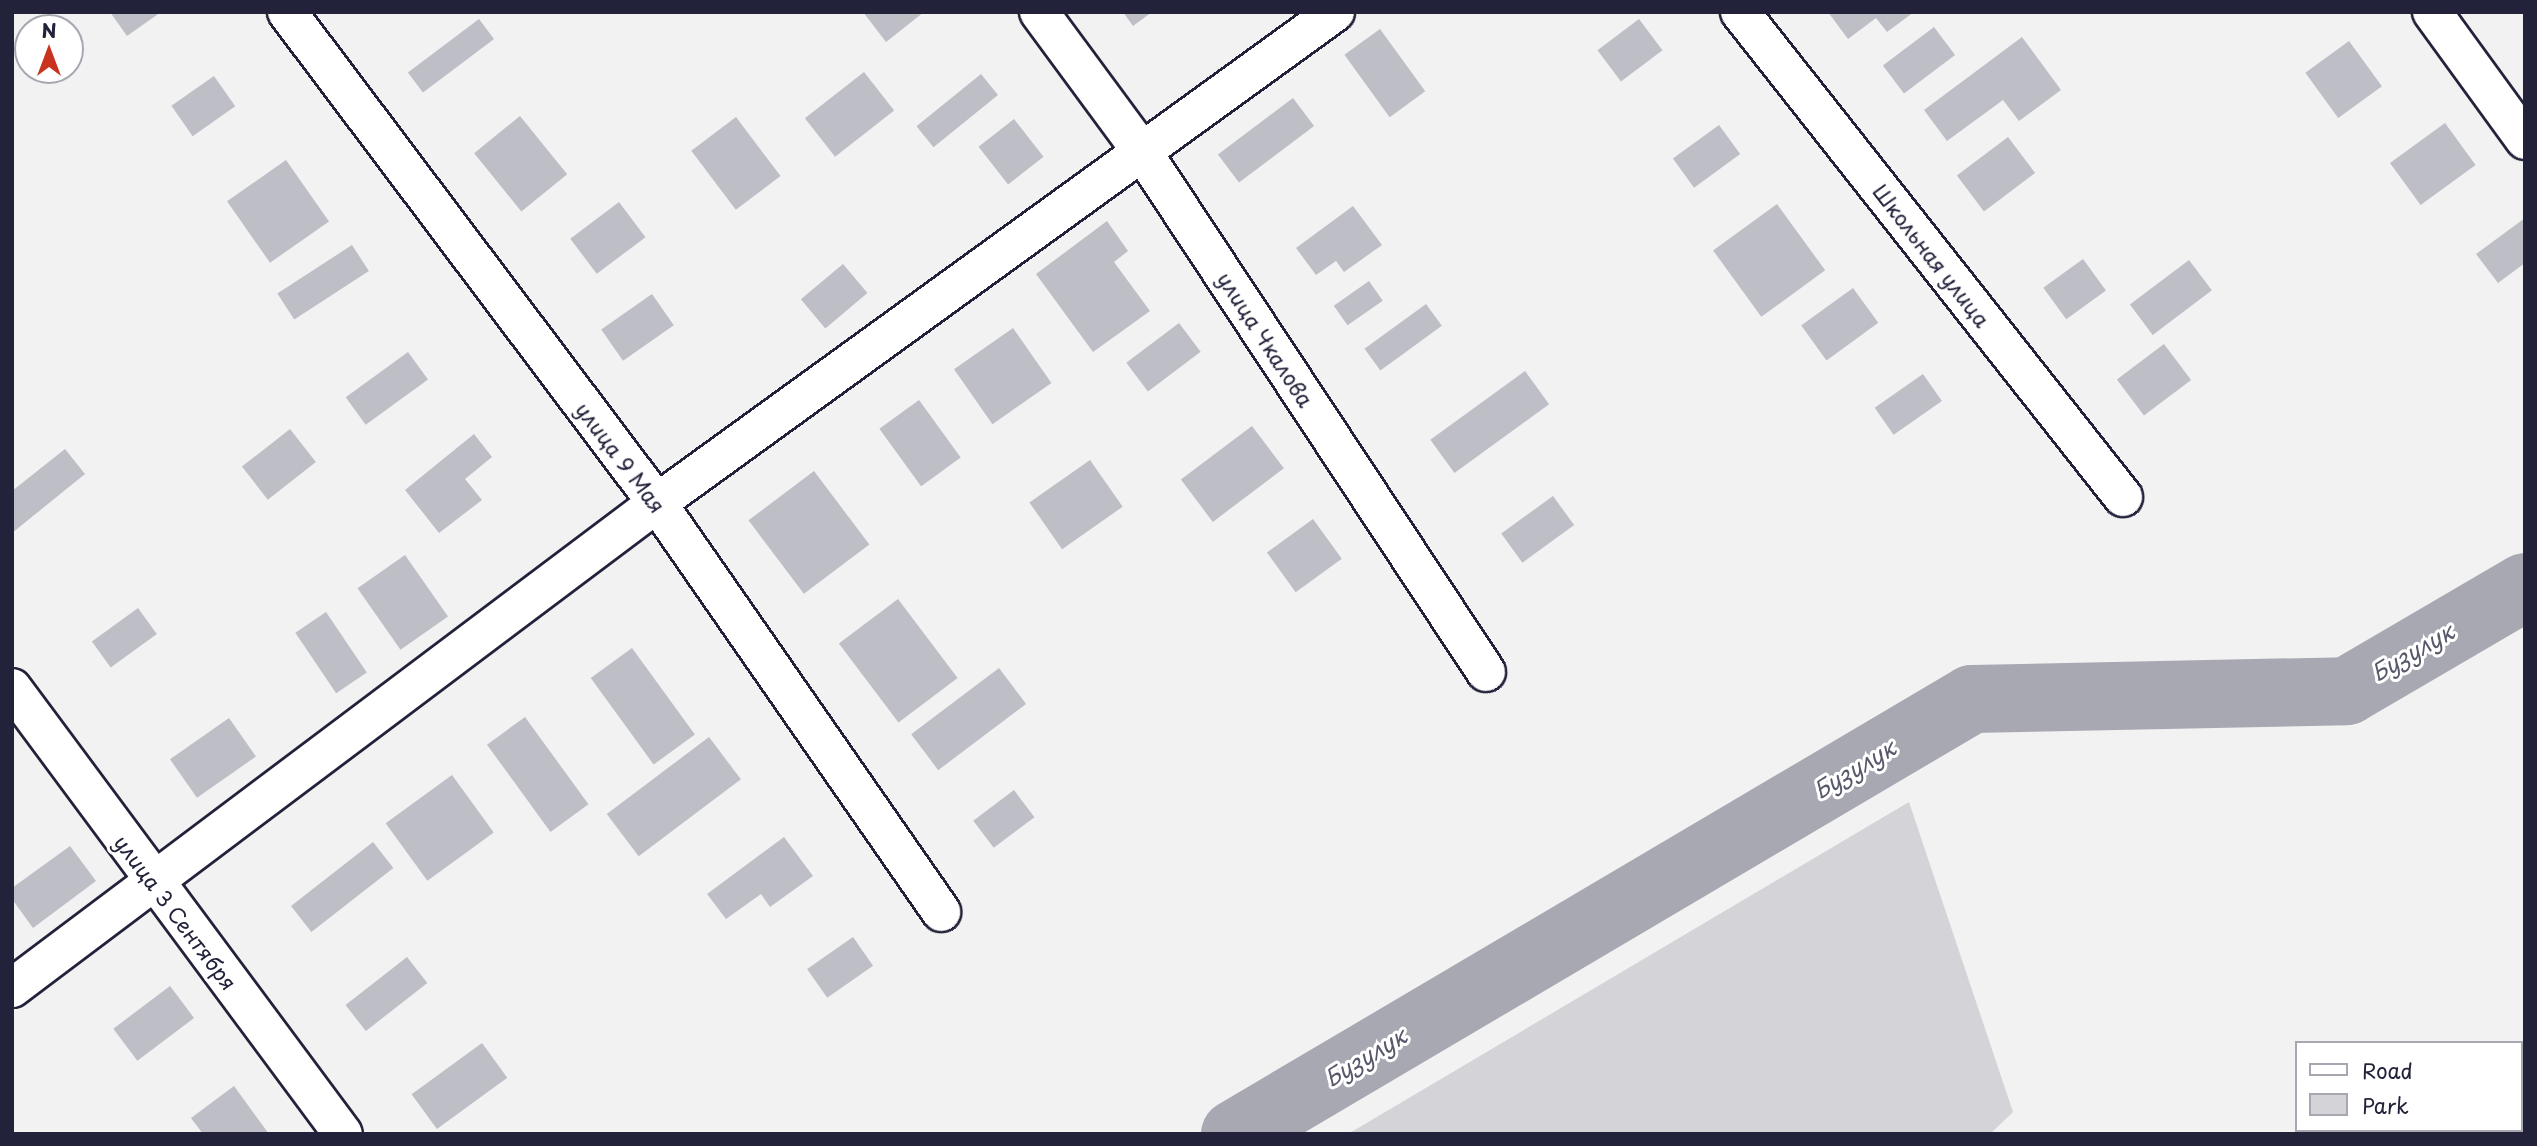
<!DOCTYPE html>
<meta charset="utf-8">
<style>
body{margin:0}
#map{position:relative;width:2537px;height:1146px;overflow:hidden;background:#f2f2f3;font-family:"Playpen Sans",sans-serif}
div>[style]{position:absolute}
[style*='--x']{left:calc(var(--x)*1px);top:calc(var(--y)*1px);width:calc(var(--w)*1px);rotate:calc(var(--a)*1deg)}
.green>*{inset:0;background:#d3d3d8}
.river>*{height:68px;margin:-34px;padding:0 34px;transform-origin:34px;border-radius:34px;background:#a8a8b2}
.building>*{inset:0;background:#bebec6;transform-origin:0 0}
.roads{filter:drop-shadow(2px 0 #22223b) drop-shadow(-2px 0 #22223b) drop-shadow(0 2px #22223b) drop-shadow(0 -2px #22223b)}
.street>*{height:38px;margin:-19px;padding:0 19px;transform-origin:19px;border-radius:19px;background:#fff}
span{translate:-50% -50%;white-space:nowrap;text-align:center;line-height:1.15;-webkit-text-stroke:6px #fff;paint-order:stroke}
.street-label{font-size:21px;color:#22223b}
.water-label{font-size:23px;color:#58586b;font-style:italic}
.frame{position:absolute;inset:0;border:14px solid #22223b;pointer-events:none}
.legend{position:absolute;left:2295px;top:1041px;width:228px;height:91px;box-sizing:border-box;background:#fff;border:2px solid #a7a7b1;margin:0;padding:9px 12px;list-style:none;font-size:21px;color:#22223b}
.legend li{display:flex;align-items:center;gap:14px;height:35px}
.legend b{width:35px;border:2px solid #a7a7b1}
.north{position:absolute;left:14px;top:14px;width:70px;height:70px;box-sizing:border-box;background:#fff;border:2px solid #a7a7b1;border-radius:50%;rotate:0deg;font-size:19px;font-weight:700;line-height:28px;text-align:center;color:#22223b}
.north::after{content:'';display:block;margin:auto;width:24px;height:32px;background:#c8321e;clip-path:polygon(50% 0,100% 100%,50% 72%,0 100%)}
</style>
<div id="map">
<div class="green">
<i style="clip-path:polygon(1909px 802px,2013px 1112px,1990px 1134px,1348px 1134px)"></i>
</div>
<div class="river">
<i style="--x:1235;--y:1134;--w:856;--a:-30.55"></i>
<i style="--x:1972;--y:699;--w:375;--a:-1.2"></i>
<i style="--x:2347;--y:691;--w:206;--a:-30.3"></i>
</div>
<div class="building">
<i style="clip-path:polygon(110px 12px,161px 12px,127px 36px)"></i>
<i style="clip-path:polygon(863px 12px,924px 12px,886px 42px)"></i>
<i style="clip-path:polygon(1123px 12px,1152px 12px,1133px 26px)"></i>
<i style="clip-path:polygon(1828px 12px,1914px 12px,1887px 32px,1876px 18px,1848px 39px)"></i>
<i style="left:479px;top:19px;width:25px;height:89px;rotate:53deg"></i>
<i style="left:1639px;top:19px;width:39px;height:52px;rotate:53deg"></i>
<i style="left:1934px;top:27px;width:35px;height:64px;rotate:53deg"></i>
<i style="left:1380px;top:29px;width:77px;height:44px;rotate:54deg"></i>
<i style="clip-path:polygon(2022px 37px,2061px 90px,2019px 121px,2003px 100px,1947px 141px,1924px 110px)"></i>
<i style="left:2349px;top:41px;width:56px;height:54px;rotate:54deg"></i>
<i style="left:864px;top:72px;width:49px;height:75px;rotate:52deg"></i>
<i style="left:981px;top:74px;width:27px;height:83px;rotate:51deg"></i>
<i style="left:214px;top:76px;width:37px;height:52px;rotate:55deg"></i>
<i style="left:1293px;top:98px;width:35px;height:94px;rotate:53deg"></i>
<i style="left:520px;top:116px;width:75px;height:59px;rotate:51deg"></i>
<i style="left:736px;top:117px;width:74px;height:56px;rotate:53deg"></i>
<i style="left:1014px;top:119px;width:48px;height:45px;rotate:52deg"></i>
<i style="left:2445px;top:123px;width:52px;height:68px;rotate:54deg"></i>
<i style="left:1719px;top:125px;width:36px;height:57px;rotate:54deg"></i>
<i style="left:2008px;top:137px;width:45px;height:64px;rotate:53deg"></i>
<i style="left:286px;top:160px;width:75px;height:72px;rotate:55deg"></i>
<i style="left:619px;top:202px;width:44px;height:61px;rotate:53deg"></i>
<i style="left:1777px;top:204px;width:82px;height:79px;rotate:54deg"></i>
<i style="clip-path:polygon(1353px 206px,1382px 245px,1344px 272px,1336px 261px,1316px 275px,1296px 248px)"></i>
<i style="clip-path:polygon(2525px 218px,2525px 263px,2498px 283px,2476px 254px)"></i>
<i style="clip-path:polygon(1107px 221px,1128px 251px,1114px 262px,1150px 311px,1093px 352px,1036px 274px)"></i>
<i style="left:352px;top:245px;width:31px;height:89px;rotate:57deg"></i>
<i style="left:2083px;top:259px;width:39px;height:49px;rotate:54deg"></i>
<i style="left:2189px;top:260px;width:38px;height:74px;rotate:53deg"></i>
<i style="left:843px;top:264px;width:38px;height:55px;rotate:50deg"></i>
<i style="left:1369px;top:281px;width:24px;height:43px;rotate:55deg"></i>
<i style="left:1853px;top:288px;width:43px;height:64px;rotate:54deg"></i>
<i style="left:652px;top:294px;width:38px;height:62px;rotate:55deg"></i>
<i style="left:1426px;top:304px;width:27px;height:76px;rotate:54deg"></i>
<i style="left:1179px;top:323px;width:36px;height:66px;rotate:53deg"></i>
<i style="left:1013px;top:328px;width:67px;height:72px;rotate:55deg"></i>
<i style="left:2164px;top:344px;width:45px;height:59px;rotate:53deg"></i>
<i style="left:408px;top:352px;width:34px;height:77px;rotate:54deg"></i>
<i style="left:1525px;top:371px;width:41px;height:117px;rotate:54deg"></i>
<i style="left:1923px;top:374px;width:33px;height:59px;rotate:55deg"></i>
<i style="left:919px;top:400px;width:71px;height:49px;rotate:54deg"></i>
<i style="left:1252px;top:426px;width:53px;height:89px;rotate:53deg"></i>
<i style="left:290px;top:429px;width:42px;height:61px;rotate:52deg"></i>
<i style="clip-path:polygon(474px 434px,492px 457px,465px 479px,482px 500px,439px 533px,405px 490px)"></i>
<i style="clip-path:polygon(65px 449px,85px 474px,12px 533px,12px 491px)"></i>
<i style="left:1090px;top:460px;width:57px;height:74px;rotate:55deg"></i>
<i style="left:814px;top:471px;width:92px;height:82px;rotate:53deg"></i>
<i style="left:1553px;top:496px;width:36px;height:64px;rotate:54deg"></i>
<i style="left:1313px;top:519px;width:49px;height:57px;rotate:54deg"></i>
<i style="left:405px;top:555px;width:75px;height:58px;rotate:55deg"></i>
<i style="left:898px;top:599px;width:99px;height:74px;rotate:53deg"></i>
<i style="left:138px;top:608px;width:32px;height:57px;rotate:54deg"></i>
<i style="left:326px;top:612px;width:73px;height:37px;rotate:56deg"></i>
<i style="left:632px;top:648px;width:107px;height:51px;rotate:54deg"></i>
<i style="left:999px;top:668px;width:45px;height:110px;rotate:53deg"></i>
<i style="left:525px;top:717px;width:108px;height:47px;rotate:54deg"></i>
<i style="left:229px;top:718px;width:47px;height:72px;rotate:55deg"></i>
<i style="left:709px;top:737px;width:53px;height:128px;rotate:53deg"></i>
<i style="left:452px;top:775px;width:71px;height:82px;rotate:54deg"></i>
<i style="left:1014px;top:790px;width:34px;height:51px;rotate:53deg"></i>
<i style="clip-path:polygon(784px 837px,813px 876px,770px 907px,761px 894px,726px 919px,707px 894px)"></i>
<i style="left:373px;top:842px;width:33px;height:104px;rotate:52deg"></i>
<i style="clip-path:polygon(70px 846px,96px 881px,33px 928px,12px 899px,12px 888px)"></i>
<i style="left:853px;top:937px;width:35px;height:56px;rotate:55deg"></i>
<i style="left:407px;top:957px;width:33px;height:78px;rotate:52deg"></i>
<i style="left:170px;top:986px;width:40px;height:71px;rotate:53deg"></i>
<i style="left:482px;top:1043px;width:43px;height:87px;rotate:54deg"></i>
<i style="clip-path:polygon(234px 1086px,269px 1134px,203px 1134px,191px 1118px)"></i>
</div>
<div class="roads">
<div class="street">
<i style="--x:287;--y:12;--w:615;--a:53"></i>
<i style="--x:657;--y:503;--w:498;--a:55.2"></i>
<i style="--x:1039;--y:12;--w:175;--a:53.6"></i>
<i style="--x:1143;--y:153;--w:622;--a:56.54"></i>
<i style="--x:1740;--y:12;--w:618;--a:51.7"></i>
<i style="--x:2432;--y:12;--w:158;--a:54"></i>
<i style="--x:12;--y:688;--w:555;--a:53.42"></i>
<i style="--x:12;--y:988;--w:807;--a:-36.94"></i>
<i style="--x:657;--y:503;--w:837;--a:-35.91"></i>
</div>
</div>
<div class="street-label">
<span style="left:1932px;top:255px;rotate:52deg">Школьная улица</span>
<span style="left:1266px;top:339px;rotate:57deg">улица Чкалова</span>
<span style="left:621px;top:457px;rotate:53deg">улица 9 Мая</span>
<span style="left:176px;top:912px;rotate:53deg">улица 3 Сентября</span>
</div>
<div class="water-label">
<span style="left:2412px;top:652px;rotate:-30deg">Бузулук</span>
<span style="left:1854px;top:769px;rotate:-31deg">Бузулук</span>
<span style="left:1365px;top:1057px;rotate:-31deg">Бузулук</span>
</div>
<div class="frame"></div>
<ul class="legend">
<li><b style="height:9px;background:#fff"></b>Road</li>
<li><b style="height:19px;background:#d3d3d8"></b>Park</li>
</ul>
<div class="north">N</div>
</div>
